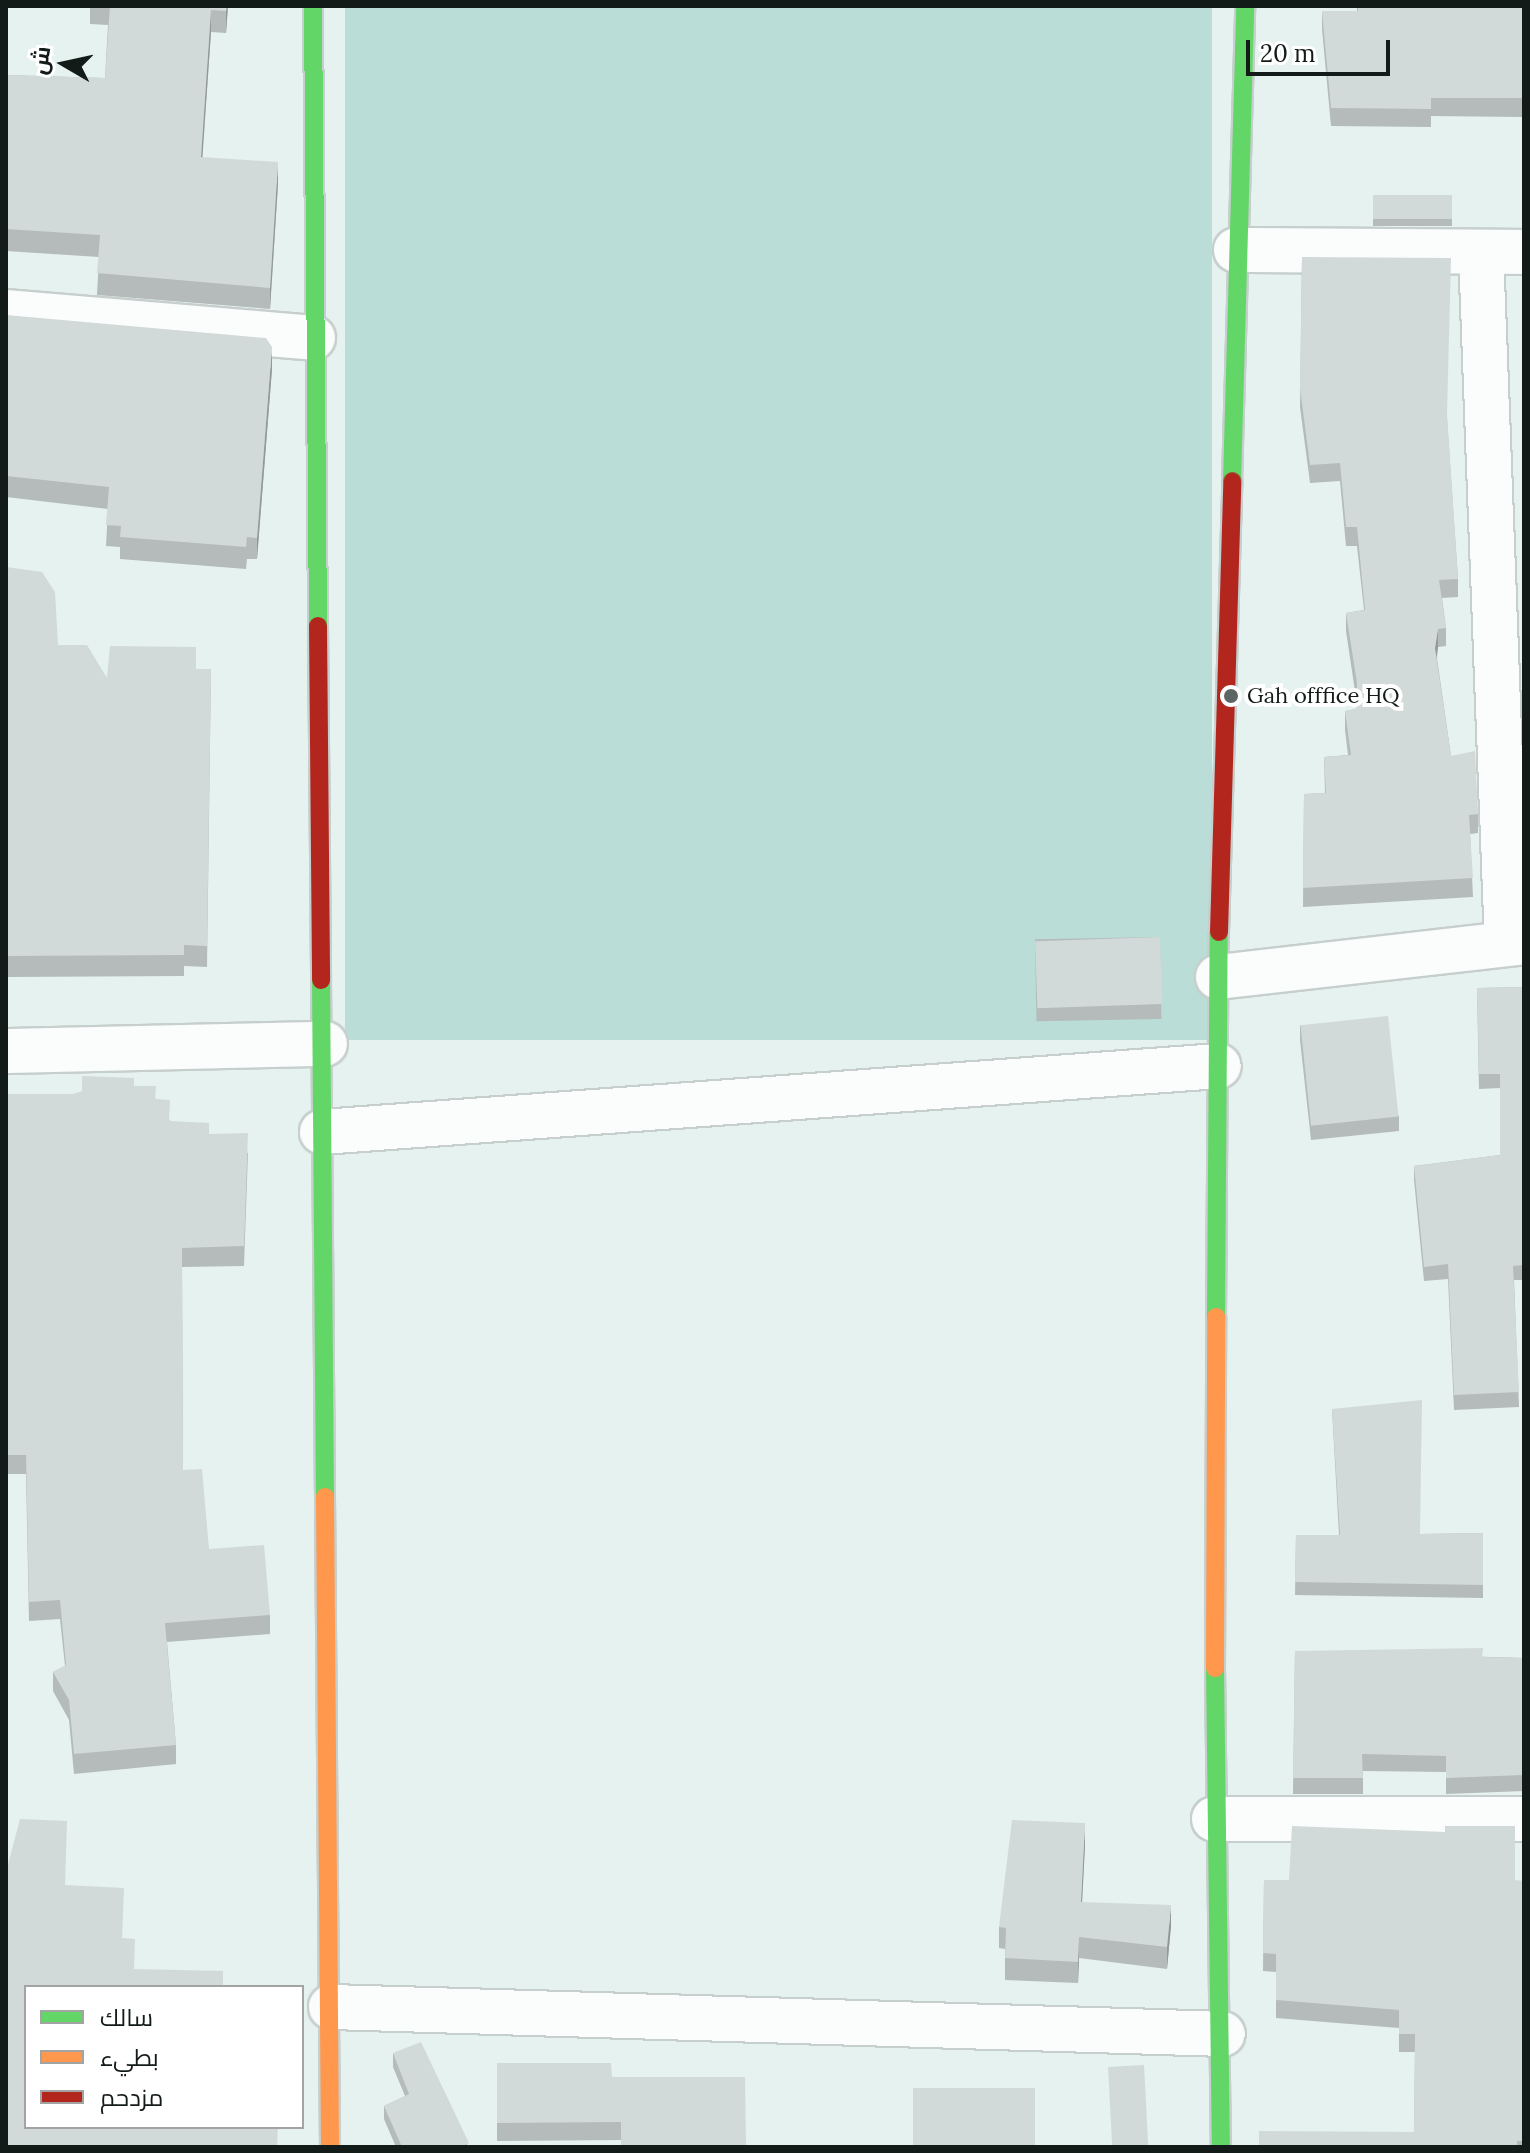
<!DOCTYPE html>
<meta charset="utf-8">
<style>
body{margin:0}
#map{position:relative;width:1530px;height:2153px;overflow:hidden;background:#e6f2ef;font-family:Lora,Cairo,serif}
div>[style]{position:absolute}
[style*='--x']{left:calc(var(--x)*1px);top:calc(var(--y)*1px);width:calc(var(--w)*1px);rotate:calc(var(--a)*1deg)}
.green>*{inset:0;background:#baded7;transform-origin:0 0}
.roads{filter:drop-shadow(2px 0 #c6cfcd) drop-shadow(-2px 0 #c6cfcd) drop-shadow(0 2px #c6cfcd) drop-shadow(0 -2px #c6cfcd)}
.street>*{height:44px;margin:-22px;padding:0 22px;transform-origin:22px;border-radius:22px;background:#fbfdfd}
.fast>*{height:18px;margin:-9px;padding:0 9px;transform-origin:9px;border-radius:9px;background:#63d668}
.slow>*{height:18px;margin:-9px;padding:0 9px;transform-origin:9px;border-radius:9px;background:#ff974d}
.jam>*{height:18px;margin:-9px;padding:0 9px;transform-origin:9px;border-radius:9px;background:#b3261e}
.wall>*{inset:0;background:#b4bbba;transform-origin:0 0}
.shaded-wall>*{inset:0;background:#929997}
.building>*{inset:0;background:#d1dad8;transform-origin:0 0}
.dots>*{width:22px;height:22px;translate:-50% -50%;box-sizing:border-box;border:4px solid #fff;border-radius:50%}
span{translate:-50% -50%;white-space:nowrap;text-align:center;line-height:1.15;-webkit-text-stroke:8px #fff;paint-order:stroke}
.poi-label{font-size:22px;color:#131b19}
.left{translate:0 -50%;text-align:left}
.frame{position:absolute;inset:0;border:8px solid #131b19;pointer-events:none}
.legend{position:absolute;left:24px;top:1985px;width:280px;height:144px;box-sizing:border-box;background:#fff;border:2px solid #a1a4a3;margin:0;padding:10px 14px;list-style:none;font-size:24px;color:#131b19}
.legend li{display:flex;align-items:center;gap:16px;height:40px}
.legend b{width:40px;border:2px solid #a1a4a3}
.north{position:absolute;left:24px;top:24px;width:80px;height:80px;-webkit-text-stroke:6px #fff;paint-order:stroke;rotate:279deg;font-size:22px;font-weight:700;line-height:32px;text-align:center;color:#131b19}
.north::after{content:'';display:block;margin:auto;width:28px;height:36px;background:#131b19;clip-path:polygon(50% 0,100% 100%,50% 72%,0 100%)}
.scale{position:absolute;left:1246px;top:40px;width:144px;height:36px;box-sizing:border-box;border:4px solid #131b19;border-top:0;padding-left:10px;font-size:24px;line-height:28px;white-space:nowrap;color:#131b19;-webkit-text-stroke:6px #fff;paint-order:stroke}
</style>
<div id="map">
<div class="green">
<i style="left:345px;top:6px;width:867px;height:1034px"></i>
</div>
<div class="roads">
<div class="street">
<i style="--x:1236;--y:250;--w:288;--a:0.4"></i>
<i style="--x:1481;--y:252;--w:692;--a:87.85"></i>
<i style="--x:6;--y:312;--w:308;--a:4.8"></i>
<i style="--x:1218;--y:977;--w:308;--a:-6.5"></i>
<i style="--x:6;--y:1051;--w:319;--a:-1.3"></i>
<i style="--x:322;--y:1132;--w:899;--a:-4.21"></i>
<i style="--x:1214;--y:1819;--w:310;--a:0"></i>
<i style="--x:331;--y:2007;--w:892;--a:1.73"></i>
</div>
<div class="fast">
<i style="--x:313;--y:6;--w:620;--a:89.54"></i>
<i style="--x:1232;--y:481;--w:475;--a:-88.4"></i>
<i style="--x:321;--y:980;--w:517;--a:89.56"></i>
<i style="--x:1216;--y:1317;--w:385;--a:-89.6"></i>
<i style="--x:1215;--y:1668;--w:479;--a:89.3"></i>
</div>
<div class="slow">
<i style="--x:325;--y:1497;--w:650;--a:89.56"></i>
<i style="--x:1215;--y:1668;--w:351;--a:-89.8"></i>
</div>
<div class="jam">
<i style="--x:318;--y:626;--w:354;--a:89.5"></i>
<i style="--x:1219;--y:932;--w:451;--a:-88.3"></i>
</div>
</div>
<div class="wall">
<i style="clip-path:polygon(90px 6px,228px 6px,226px 33px,211px 32px,202px 157px,278px 184px,270px 309px,97px 295px,99px 257px,6px 251px,6px 75px,105px 78px,108px 25px,90px 24px)"></i>
<i style="clip-path:polygon(1357px 6px,1524px 6px,1524px 117px,1431px 116px,1431px 127px,1331px 126px,1322px 29px,1322px 11px,1357px 11px)"></i>
<i style="left:1452px;top:195px;width:31px;height:79px;rotate:90deg"></i>
<i style="clip-path:polygon(1302px 257px,1447px 419px,1458px 579px,1458px 597px,1442px 598px,1446px 628px,1446px 646px,1438px 647px,1437px 658px,1451px 756px,1478px 814px,1478px 833px,1470px 834px,1473px 897px,1303px 907px,1304px 794px,1325px 793px,1324px 757px,1348px 755px,1345px 730px,1345px 711px,1356px 709px,1356px 698px,1346px 631px,1346px 613px,1364px 610px,1357px 546px,1346px 546px,1340px 481px,1310px 483px,1300px 407px)"></i>
<i style="clip-path:polygon(6px 315px,272px 369px,257px 559px,247px 559px,246px 569px,120px 559px,120px 547px,106px 546px,108px 509px,6px 497px)"></i>
<i style="clip-path:polygon(6px 567px,58px 645px,107px 678px,196px 669px,211px 669px,207px 967px,184px 966px,184px 976px,6px 977px)"></i>
<i style="left:1160px;top:937px;width:82px;height:125px;rotate:89deg"></i>
<i style="clip-path:polygon(1524px 987px,1524px 1280px,1514px 1280px,1519px 1407px,1454px 1410px,1448px 1279px,1424px 1281px,1414px 1180px,1414px 1166px,1500px 1155px,1500px 1088px,1479px 1089px,1477px 988px)"></i>
<i style="clip-path:polygon(1300px 1025px,1399px 1116px,1399px 1131px,1311px 1140px,1300px 1040px)"></i>
<i style="clip-path:polygon(134px 1086px,156px 1099px,170px 1121px,209px 1134px,248px 1153px,244px 1266px,182px 1267px,183px 1470px,209px 1549px,270px 1615px,270px 1634px,167px 1642px,176px 1745px,176px 1764px,74px 1774px,69px 1720px,53px 1691px,53px 1672px,65px 1666px,60px 1619px,29px 1621px,26px 1474px,6px 1474px,6px 1094px,73px 1094px)"></i>
<i style="clip-path:polygon(1332px 1409px,1420px 1534px,1483px 1533px,1483px 1598px,1295px 1595px,1296px 1535px,1339px 1535px)"></i>
<i style="clip-path:polygon(1295px 1651px,1524px 1658px,1524px 1791px,1446px 1794px,1446px 1772px,1363px 1771px,1363px 1794px,1293px 1794px)"></i>
<i style="clip-path:polygon(1085px 1845px,1082px 1902px,1171px 1926px,1167px 1969px,1079px 1958px,1078px 1983px,1005px 1980px,1005px 1949px,999px 1948px,999px 1927px)"></i>
<i style="clip-path:polygon(1264px 1880px,1524px 1881px,1524px 2147px,1259px 2147px,1414px 2132px,1415px 2052px,1399px 2052px,1399px 2028px,1276px 2018px,1276px 1972px,1263px 1971px)"></i>
<i style="clip-path:polygon(393px 2053px,469px 2147px,396px 2147px,384px 2119px,384px 2106px,405px 2096px,393px 2067px)"></i>
<i style="clip-path:polygon(497px 2063px,612px 2077px,746px 2147px,621px 2140px,497px 2141px)"></i>
</div>
<div class="shaded-wall">
<i style="clip-path:polygon(227px 6px,228px 6px,226px 33px,226px 11px)"></i>
<i style="clip-path:polygon(211px 10px,211px 32px,201px 178px,201px 157px)"></i>
<i style="clip-path:polygon(278px 162px,278px 184px,270px 309px,270px 288px)"></i>
<i style="clip-path:polygon(272px 347px,272px 369px,257px 559px,257px 538px)"></i>
<i style="clip-path:polygon(1438px 629px,1438px 647px,1435px 666px,1435px 648px)"></i>
<i style="clip-path:polygon(1085px 1823px,1085px 1845px,1081px 1923px,1081px 1902px)"></i>
<i style="clip-path:polygon(1171px 1905px,1171px 1926px,1167px 1969px,1167px 1947px)"></i>
<i style="clip-path:polygon(1079px 1937px,1079px 1958px,1078px 1983px,1078px 1962px)"></i>
</div>
<div class="building">
<i style="clip-path:polygon(110px 6px,227px 6px,226px 11px,211px 10px,201px 157px,278px 162px,270px 288px,97px 273px,100px 235px,6px 229px,6px 75px,105px 78px)"></i>
<i style="clip-path:polygon(1358px 6px,1524px 6px,1524px 98px,1431px 98px,1431px 109px,1331px 108px,1322px 11px,1358px 11px)"></i>
<i style="left:1452px;top:195px;width:24px;height:79px;rotate:90deg"></i>
<i style="clip-path:polygon(1302px 257px,1451px 258px,1447px 414px,1458px 579px,1439px 580px,1446px 628px,1438px 629px,1435px 648px,1451px 756px,1475px 751px,1478px 814px,1469px 815px,1473px 878px,1303px 888px,1304px 794px,1326px 793px,1324px 757px,1351px 755px,1345px 711px,1356px 709px,1357px 683px,1346px 613px,1365px 610px,1357px 527px,1346px 527px,1340px 463px,1310px 465px,1300px 388px)"></i>
<i style="clip-path:polygon(6px 315px,266px 338px,272px 347px,257px 538px,247px 537px,246px 547px,120px 537px,121px 526px,106px 525px,109px 487px,6px 476px)"></i>
<i style="clip-path:polygon(6px 567px,42px 572px,55px 592px,58px 645px,87px 645px,107px 678px,110px 646px,196px 647px,196px 669px,211px 669px,207px 946px,184px 945px,184px 955px,6px 956px)"></i>
<i style="left:1160px;top:937px;width:67px;height:125px;rotate:88deg"></i>
<i style="clip-path:polygon(1524px 987px,1524px 1265px,1513px 1266px,1519px 1392px,1454px 1395px,1448px 1264px,1424px 1267px,1414px 1166px,1500px 1155px,1500px 1074px,1479px 1074px,1477px 988px)"></i>
<i style="left:1388px;top:1016px;width:101px;height:88px;rotate:84deg"></i>
<i style="clip-path:polygon(82px 1076px,134px 1078px,134px 1086px,156px 1086px,155px 1099px,170px 1100px,169px 1121px,209px 1123px,209px 1134px,248px 1133px,244px 1246px,182px 1248px,183px 1470px,202px 1469px,209px 1549px,264px 1545px,270px 1615px,165px 1623px,176px 1745px,74px 1754px,69px 1700px,53px 1672px,66px 1665px,60px 1600px,29px 1602px,26px 1455px,6px 1455px,6px 1094px,73px 1094px,82px 1091px)"></i>
<i style="clip-path:polygon(1422px 1400px,1420px 1534px,1483px 1533px,1483px 1585px,1295px 1582px,1296px 1535px,1340px 1535px,1332px 1409px)"></i>
<i style="clip-path:polygon(1483px 1648px,1482px 1657px,1524px 1658px,1524px 1775px,1446px 1778px,1446px 1756px,1362px 1754px,1363px 1778px,1293px 1778px,1295px 1651px)"></i>
<i style="clip-path:polygon(20px 1819px,67px 1821px,65px 1885px,124px 1888px,122px 1938px,135px 1939px,134px 1969px,223px 1971px,223px 1987px,26px 1987px,26px 2127px,278px 2127px,277px 2147px,6px 2147px,6px 1872px)"></i>
<i style="clip-path:polygon(1012px 1820px,1085px 1823px,1081px 1902px,1171px 1905px,1167px 1947px,1079px 1937px,1078px 1962px,1005px 1958px,1006px 1928px,999px 1927px)"></i>
<i style="clip-path:polygon(1292px 1826px,1445px 1832px,1445px 1826px,1515px 1826px,1515px 1880px,1524px 1881px,1524px 2141px,1517px 2141px,1517px 2147px,1259px 2147px,1259px 2131px,1414px 2132px,1415px 2034px,1399px 2034px,1399px 2010px,1276px 2000px,1276px 1954px,1263px 1953px,1264px 1880px,1289px 1880px)"></i>
<i style="clip-path:polygon(421px 2042px,469px 2143px,461px 2147px,402px 2147px,384px 2106px,409px 2094px,393px 2053px)"></i>
<i style="clip-path:polygon(497px 2063px,611px 2063px,612px 2077px,745px 2077px,746px 2147px,621px 2147px,621px 2122px,497px 2123px)"></i>
<i style="left:1144px;top:2065px;width:82px;height:36px;rotate:87deg"></i>
<i style="left:913px;top:2088px;width:122px;height:59px"></i>
</div>
<div class="dots">
<i style="left:1231px;top:696px;background:#5d6664"></i>
</div>
<div class="poi-label">
<span class="left" style="left:1247px;top:696px">Gah offfice HQ</span>
</div>
<div class="frame"></div>
<ul class="legend">
<li><b style="height:10px;background:#63d668"></b>سالك</li>
<li><b style="height:10px;background:#ff974d"></b>بطيء</li>
<li><b style="height:10px;background:#b3261e"></b>مزدحم</li>
</ul>
<div class="north">ش</div>
<div class="scale">20 m</div>
</div>
